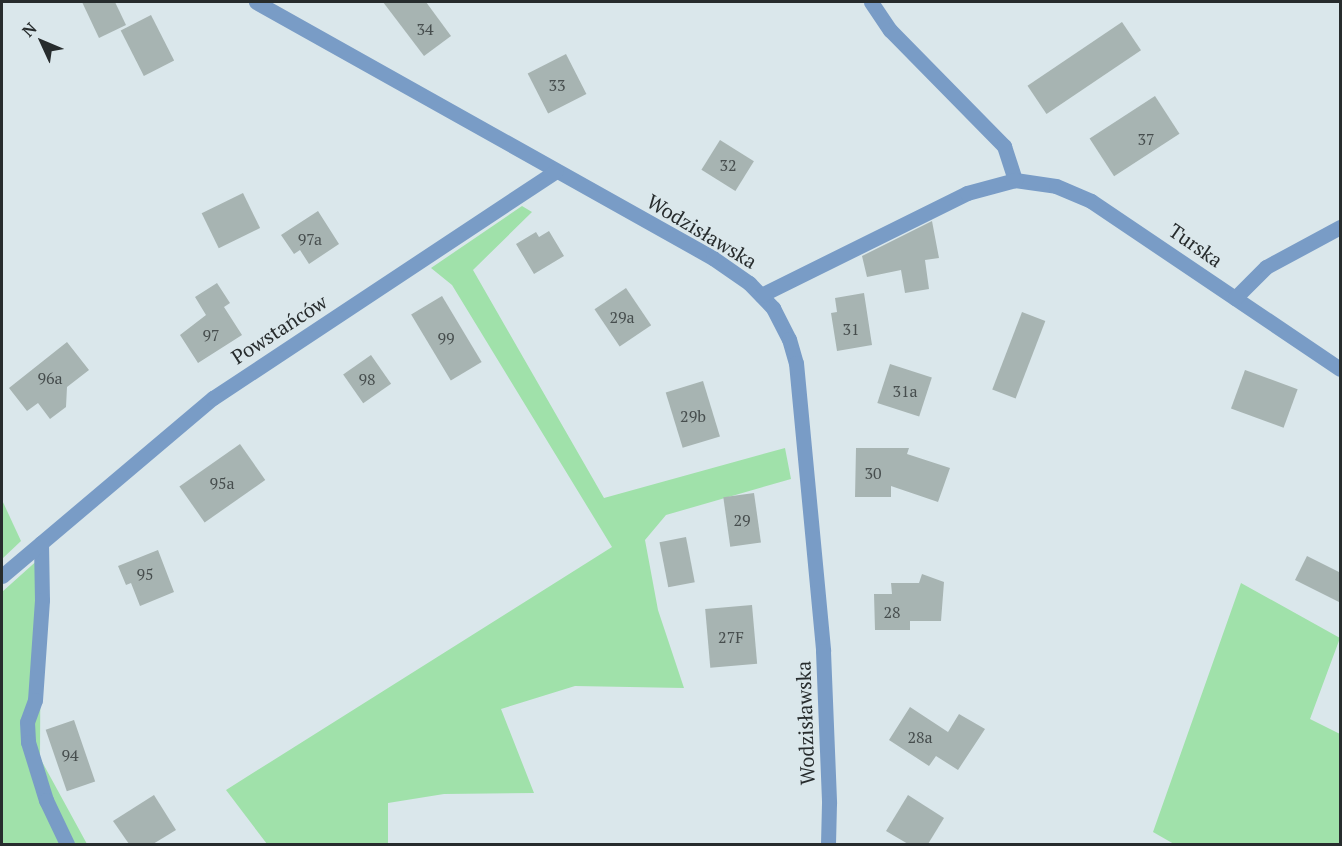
<!DOCTYPE html>
<meta charset="utf-8">
<style>
body{margin:0}
#map{position:relative;width:1342px;height:846px;overflow:hidden;background:#dae7eb;font-family:"PT Serif",serif}
div>[style]{position:absolute}
[style*='--x']{left:calc(var(--x)*1px);top:calc(var(--y)*1px);width:calc(var(--w)*1px);rotate:calc(var(--a)*1deg)}
.green>*{inset:0;background:#a0e1aa}
.building>*{inset:0;background:#a7b4b2;transform-origin:0 0}
.minor>*{height:15px;margin:-7.5px;padding:0 7.5px;transform-origin:7.5px;border-radius:7.5px;background:#799cc6}
span{translate:-50% -50%;white-space:nowrap;text-align:center;line-height:1.15;-webkit-text-stroke:4.5px #dae7eb;paint-order:stroke}
.number-label{font-size:16px;color:#474e4e}
.number-label span{-webkit-text-stroke-width:0}
.street-label{font-size:20px;color:#272c2d}
.frame{position:absolute;inset:0;border:3px solid #272c2d;pointer-events:none}
.north{position:absolute;left:12px;top:12px;width:60px;height:60px;-webkit-text-stroke:4px #dae7eb;paint-order:stroke;rotate:314deg;font-size:16px;font-weight:700;line-height:24px;text-align:center;color:#272c2d}
.north::after{content:'';display:block;margin:auto;width:21px;height:27px;background:#272c2d;clip-path:polygon(50% 0,100% 100%,50% 72%,0 100%)}
</style>
<div id="map">
<div class="green">
<i style="clip-path:polygon(522px 206px,532px 212px,473px 270px,604px 498px,785px 448px,791px 479px,666px 515px,645px 540px,658px 610px,684px 688px,575px 686px,501px 709px,534px 793px,444px 794px,388px 803px,388px 844px,267px 844px,226px 790px,612px 547px,452px 285px,431px 268px)"></i>
<i style="clip-path:polygon(2px 500px,21px 541px,2px 559px)"></i>
<i style="clip-path:polygon(41px 557px,40px 758px,87px 844px,2px 844px,2px 592px)"></i>
<i style="clip-path:polygon(1241px 583px,1340px 638px,1310px 719px,1340px 734px,1340px 844px,1174px 844px,1153px 832px)"></i>
</div>
<div class="building">
<i style="clip-path:polygon(82px 2px,115px 2px,126px 25px,99px 38px)"></i>
<i style="clip-path:polygon(383px 2px,426px 2px,451px 36px,424px 56px)"></i>
<i style="left:151px;top:15px;width:51px;height:34px;rotate:63deg"></i>
<i style="left:1122px;top:22px;width:34px;height:114px;rotate:56deg"></i>
<i style="left:566px;top:54px;width:45px;height:43px;rotate:63deg"></i>
<i style="left:1155px;top:96px;width:45px;height:78px;rotate:57deg"></i>
<i style="left:720px;top:140px;width:40px;height:35px;rotate:32deg"></i>
<i style="left:243px;top:193px;width:39px;height:46px;rotate:64deg"></i>
<i style="clip-path:polygon(318px 211px,339px 244px,309px 264px,300px 250px,294px 254px,281px 235px)"></i>
<i style="clip-path:polygon(932px 221px,939px 258px,925px 260px,929px 289px,905px 293px,901px 270px,867px 277px,862px 256px)"></i>
<i style="clip-path:polygon(549px 231px,564px 256px,534px 274px,516px 244px,536px 232px,539px 237px)"></i>
<i style="clip-path:polygon(217px 283px,230px 303px,224px 307px,242px 335px,198px 363px,180px 335px,206px 315px,195px 297px)"></i>
<i style="left:626px;top:288px;width:45px;height:38px;rotate:56deg"></i>
<i style="clip-path:polygon(864px 293px,872px 345px,837px 351px,831px 313px,837px 312px,835px 298px)"></i>
<i style="left:442px;top:296px;width:77px;height:36px;rotate:59deg"></i>
<i style="left:1022px;top:312px;width:25px;height:83px;rotate:21deg"></i>
<i style="clip-path:polygon(67px 342px,89px 370px,67px 387px,66px 407px,50px 419px,38px 403px,27px 411px,9px 388px)"></i>
<i style="left:371px;top:355px;width:35px;height:34px;rotate:55deg"></i>
<i style="left:890px;top:364px;width:44px;height:41px;rotate:18deg"></i>
<i style="left:1245px;top:370px;width:56px;height:41px;rotate:20deg"></i>
<i style="left:703px;top:381px;width:58px;height:39px;rotate:73deg"></i>
<i style="left:240px;top:444px;width:44px;height:74px;rotate:55deg"></i>
<i style="clip-path:polygon(856px 448px,909px 448px,907px 454px,950px 468px,938px 502px,891px 486px,891px 497px,855px 497px)"></i>
<i style="left:754px;top:493px;width:50px;height:31px;rotate:82deg"></i>
<i style="left:686px;top:537px;width:46px;height:27px;rotate:79deg"></i>
<i style="clip-path:polygon(158px 550px,174px 592px,140px 606px,131px 583px,126px 585px,118px 566px)"></i>
<i style="clip-path:polygon(1307px 556px,1341px 573px,1341px 603px,1295px 580px)"></i>
<i style="clip-path:polygon(922px 574px,944px 582px,941px 621px,910px 621px,910px 630px,875px 630px,874px 594px,892px 594px,891px 583px,919px 583px)"></i>
<i style="left:752px;top:605px;width:59px;height:47px;rotate:85deg"></i>
<i style="clip-path:polygon(910px 707px,948px 732px,959px 714px,985px 729px,958px 770px,936px 756px,929px 766px,889px 740px)"></i>
<i style="left:74px;top:720px;width:65px;height:30px;rotate:71deg"></i>
<i style="clip-path:polygon(154px 795px,176px 830px,153px 844px,129px 844px,113px 821px)"></i>
<i style="clip-path:polygon(908px 795px,944px 818px,928px 844px,908px 844px,886px 831px)"></i>
</div>
<div class="minor">
<i style="--x:256;--y:2;--w:524;--a:29.26"></i>
<i style="--x:713;--y:258;--w:44;--a:34.8"></i>
<i style="--x:749;--y:283;--w:35;--a:46"></i>
<i style="--x:773;--y:308;--w:35;--a:63"></i>
<i style="--x:789;--y:339;--w:25;--a:74"></i>
<i style="--x:796;--y:363;--w:289;--a:84.6"></i>
<i style="--x:823;--y:651;--w:152;--a:87.7"></i>
<i style="--x:829;--y:803;--w:41;--a:91.4"></i>
<i style="--x:871;--y:2;--w:34;--a:56"></i>
<i style="--x:890;--y:30;--w:163;--a:45.5"></i>
<i style="--x:1004;--y:146;--w:36;--a:72"></i>
<i style="--x:1015;--y:180;--w:41;--a:8.3"></i>
<i style="--x:1056;--y:186;--w:38;--a:23"></i>
<i style="--x:1091;--y:201;--w:300;--a:34"></i>
<i style="--x:761;--y:295;--w:230;--a:-26.3"></i>
<i style="--x:967;--y:193;--w:50;--a:-15.2"></i>
<i style="--x:1235;--y:298;--w:44;--a:-45"></i>
<i style="--x:1266;--y:267;--w:84;--a:-28.4"></i>
<i style="--x:41;--y:543;--w:57;--a:89"></i>
<i style="--x:42;--y:600;--w:100;--a:94"></i>
<i style="--x:35;--y:700;--w:23;--a:110"></i>
<i style="--x:27;--y:722;--w:20;--a:87"></i>
<i style="--x:28;--y:742;--w:61;--a:72.8"></i>
<i style="--x:46;--y:800;--w:49;--a:64.5"></i>
<i style="--x:2;--y:576;--w:276;--a:-40.2"></i>
<i style="--x:213;--y:398;--w:411;--a:-33.5"></i>
</div>
<div class="number-label">
<span style="left:425px;top:29px">34</span>
<span style="left:557px;top:85px">33</span>
<span style="left:1146px;top:139px">37</span>
<span style="left:728px;top:165px">32</span>
<span style="left:310px;top:239px">97a</span>
<span style="left:622px;top:317px">29a</span>
<span style="left:851px;top:329px">31</span>
<span style="left:211px;top:335px">97</span>
<span style="left:446px;top:338px">99</span>
<span style="left:50px;top:378px">96a</span>
<span style="left:367px;top:379px">98</span>
<span style="left:905px;top:391px">31a</span>
<span style="left:693px;top:416px">29b</span>
<span style="left:873px;top:473px">30</span>
<span style="left:222px;top:483px">95a</span>
<span style="left:742px;top:520px">29</span>
<span style="left:145px;top:574px">95</span>
<span style="left:892px;top:612px">28</span>
<span style="left:731px;top:637px">27F</span>
<span style="left:920px;top:737px">28a</span>
<span style="left:70px;top:755px">94</span>
</div>
<div class="street-label">
<span style="left:702px;top:231px;rotate:31deg">Wodzisławska</span>
<span style="left:1196px;top:245px;rotate:35deg">Turska</span>
<span style="left:279px;top:329px;rotate:-33deg">Powstańców</span>
<span style="left:805px;top:723px;rotate:-92deg">Wodzisławska</span>
</div>
<div class="frame"></div>
<div class="north">N</div>
</div>
